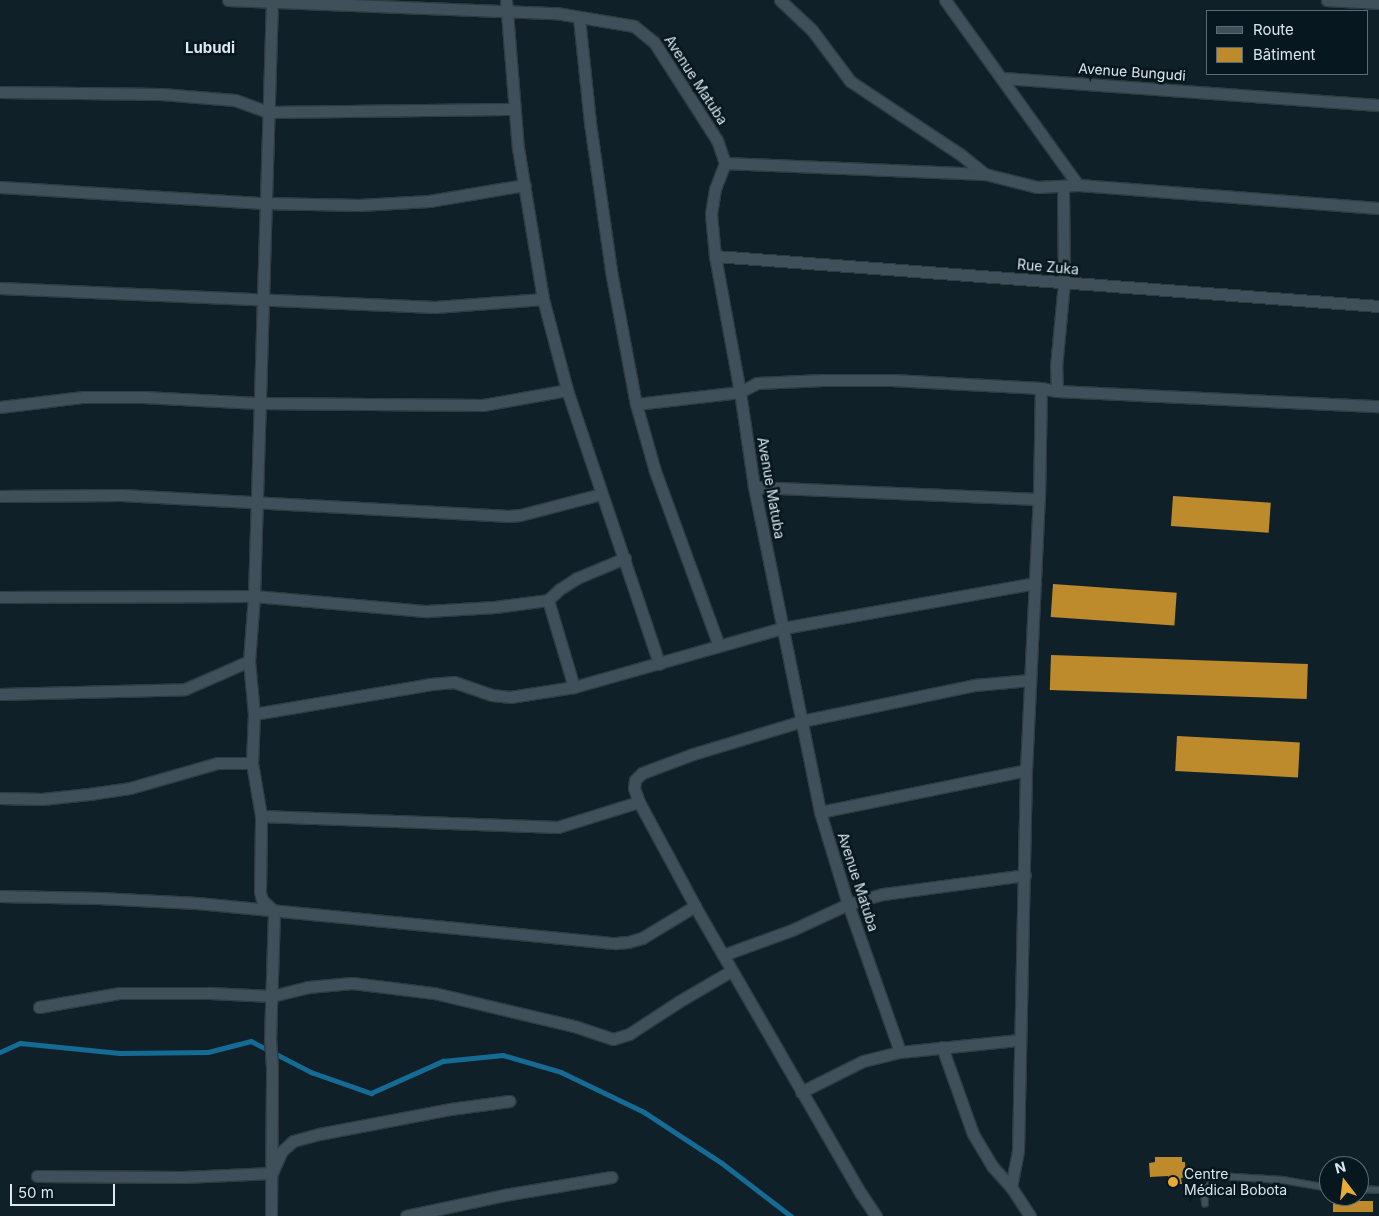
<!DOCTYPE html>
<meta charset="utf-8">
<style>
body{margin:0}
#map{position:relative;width:1379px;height:1216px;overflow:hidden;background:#102029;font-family:Inter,sans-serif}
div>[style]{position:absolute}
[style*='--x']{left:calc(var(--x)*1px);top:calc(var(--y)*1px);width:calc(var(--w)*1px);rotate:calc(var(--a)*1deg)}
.stream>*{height:4.5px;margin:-2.25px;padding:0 2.25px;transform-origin:2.25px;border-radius:2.25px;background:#156b93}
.building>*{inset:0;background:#bd8b2c;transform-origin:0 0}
.roads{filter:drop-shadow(1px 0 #303a41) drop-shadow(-1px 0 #303a41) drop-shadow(0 1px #303a41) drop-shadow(0 -1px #303a41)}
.service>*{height:5.5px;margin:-2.75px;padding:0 2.75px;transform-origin:2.75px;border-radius:2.75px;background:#3f505b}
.minor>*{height:11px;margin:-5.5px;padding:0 5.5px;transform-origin:5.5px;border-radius:5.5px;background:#3f505b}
.dots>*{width:14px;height:14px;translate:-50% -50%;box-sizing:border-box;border:2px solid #07171f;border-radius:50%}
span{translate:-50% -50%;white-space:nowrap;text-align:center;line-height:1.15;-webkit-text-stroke:5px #07171f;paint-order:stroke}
.street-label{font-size:14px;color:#dce6ec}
.poi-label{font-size:14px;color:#dce6ec}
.left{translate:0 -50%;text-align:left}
.neighbourhood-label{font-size:15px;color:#dce6ec;font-weight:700}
.legend{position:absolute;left:1206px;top:10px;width:162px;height:65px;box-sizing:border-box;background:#07171f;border:1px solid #5c6a71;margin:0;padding:6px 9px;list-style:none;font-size:15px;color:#dce6ec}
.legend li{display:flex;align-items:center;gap:10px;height:25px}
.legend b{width:25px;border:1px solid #5c6a71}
.north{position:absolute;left:1319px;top:1156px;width:50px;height:50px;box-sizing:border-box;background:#07171f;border:1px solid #5c6a71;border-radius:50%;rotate:345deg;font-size:14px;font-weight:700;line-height:20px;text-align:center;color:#dce6ec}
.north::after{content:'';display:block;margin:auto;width:18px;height:22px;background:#e8ab37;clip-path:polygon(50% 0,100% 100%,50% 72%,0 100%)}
.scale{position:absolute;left:10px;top:1184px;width:105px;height:22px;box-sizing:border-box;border:2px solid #dce6ec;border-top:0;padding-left:6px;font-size:15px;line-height:18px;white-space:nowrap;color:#dce6ec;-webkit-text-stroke:4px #07171f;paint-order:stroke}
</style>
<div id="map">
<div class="stream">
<i style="--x:0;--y:1052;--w:22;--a:-24"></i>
<i style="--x:20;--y:1043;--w:100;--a:5.7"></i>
<i style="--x:120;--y:1053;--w:88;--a:-0.7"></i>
<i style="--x:208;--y:1052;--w:44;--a:-14.3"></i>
<i style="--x:251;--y:1041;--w:68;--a:27.3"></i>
<i style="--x:311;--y:1072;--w:64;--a:19.3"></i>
<i style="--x:371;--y:1093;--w:79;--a:-24"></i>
<i style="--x:443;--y:1061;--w:60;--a:-5.7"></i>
<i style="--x:503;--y:1055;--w:60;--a:16.3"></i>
<i style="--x:561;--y:1072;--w:92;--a:25.7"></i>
<i style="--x:644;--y:1112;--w:93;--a:33.2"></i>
<i style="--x:722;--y:1163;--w:87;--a:37.5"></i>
</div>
<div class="building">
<i style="left:1173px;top:496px;width:98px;height:30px;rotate:4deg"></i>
<i style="left:1053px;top:584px;width:124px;height:33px;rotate:4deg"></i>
<i style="left:1051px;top:655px;width:257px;height:35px;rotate:2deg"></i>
<i style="left:1177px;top:736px;width:123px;height:35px;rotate:3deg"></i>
<i style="clip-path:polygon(1155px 1157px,1182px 1157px,1182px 1162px,1185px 1162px,1186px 1177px,1181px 1178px,1182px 1184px,1168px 1184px,1168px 1176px,1150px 1177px,1149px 1163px,1155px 1162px)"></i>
<i style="left:1373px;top:1201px;width:11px;height:40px;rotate:90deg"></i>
</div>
<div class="roads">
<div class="service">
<i style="--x:1359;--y:1189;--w:20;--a:3"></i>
<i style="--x:1205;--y:1204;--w:17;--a:-93"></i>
<i style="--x:1204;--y:1187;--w:18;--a:-38"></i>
<i style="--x:1218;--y:1176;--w:65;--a:3.5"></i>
<i style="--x:1283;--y:1180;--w:47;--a:9.9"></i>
</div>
<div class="minor">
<i style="--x:228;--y:0;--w:328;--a:2.3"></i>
<i style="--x:556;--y:13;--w:79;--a:9.5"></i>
<i style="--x:634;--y:26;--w:26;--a:39"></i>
<i style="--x:654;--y:42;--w:117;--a:57.3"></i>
<i style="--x:717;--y:140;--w:24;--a:71"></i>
<i style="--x:725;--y:163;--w:28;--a:111"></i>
<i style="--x:715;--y:189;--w:25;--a:99"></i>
<i style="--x:711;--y:214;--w:42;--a:84.6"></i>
<i style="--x:715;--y:256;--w:138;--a:79.6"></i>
<i style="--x:740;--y:392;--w:96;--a:81.6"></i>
<i style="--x:754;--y:487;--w:332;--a:78.5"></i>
<i style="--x:820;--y:812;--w:96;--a:73.1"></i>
<i style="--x:848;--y:904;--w:157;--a:70.6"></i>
<i style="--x:506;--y:0;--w:148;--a:85.4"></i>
<i style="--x:518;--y:148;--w:153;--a:80.6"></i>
<i style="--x:543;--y:299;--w:94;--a:75.2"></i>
<i style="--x:567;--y:390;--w:289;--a:71.4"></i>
<i style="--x:780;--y:0;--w:44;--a:43.2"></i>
<i style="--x:812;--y:30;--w:64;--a:53.3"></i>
<i style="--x:850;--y:81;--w:132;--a:33.6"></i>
<i style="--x:960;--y:154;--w:32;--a:39"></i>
<i style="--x:945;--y:0;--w:228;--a:54.3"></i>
<i style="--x:1327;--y:0;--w:52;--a:3.3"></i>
<i style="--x:579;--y:18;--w:106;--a:84"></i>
<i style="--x:590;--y:123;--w:149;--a:81.9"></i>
<i style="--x:611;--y:271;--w:135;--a:79.4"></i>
<i style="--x:636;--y:404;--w:70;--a:74.2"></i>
<i style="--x:655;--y:471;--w:186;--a:69.9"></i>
<i style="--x:1002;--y:78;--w:378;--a:4.1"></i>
<i style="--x:0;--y:92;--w:161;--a:0.7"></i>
<i style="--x:161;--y:94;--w:74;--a:4.6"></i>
<i style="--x:235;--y:100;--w:35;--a:20"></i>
<i style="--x:268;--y:112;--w:246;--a:-0.7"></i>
<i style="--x:725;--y:163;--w:260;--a:2.4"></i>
<i style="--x:985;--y:174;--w:54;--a:14"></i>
<i style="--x:1037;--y:187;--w:41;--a:-2.8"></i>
<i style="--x:1078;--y:185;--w:302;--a:4.4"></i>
<i style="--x:0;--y:187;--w:264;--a:3.5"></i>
<i style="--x:264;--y:203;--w:95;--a:1.2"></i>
<i style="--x:359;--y:205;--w:70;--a:-3.3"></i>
<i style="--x:429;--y:201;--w:97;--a:-9.5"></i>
<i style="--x:715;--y:256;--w:666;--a:4.31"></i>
<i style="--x:0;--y:288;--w:435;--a:2.5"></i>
<i style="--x:435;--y:307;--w:108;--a:-4.2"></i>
<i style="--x:1057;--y:391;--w:24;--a:-92"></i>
<i style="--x:1056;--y:367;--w:84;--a:-84.6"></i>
<i style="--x:1064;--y:283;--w:96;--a:-90.6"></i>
<i style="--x:636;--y:404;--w:105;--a:-6.6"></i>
<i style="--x:740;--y:392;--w:19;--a:-28"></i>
<i style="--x:757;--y:383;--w:66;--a:-2.6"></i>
<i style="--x:823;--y:380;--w:69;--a:0"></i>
<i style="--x:892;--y:380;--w:149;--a:3.1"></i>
<i style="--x:1041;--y:388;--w:16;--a:11"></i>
<i style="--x:1057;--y:391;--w:322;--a:2.7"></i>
<i style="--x:0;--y:407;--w:84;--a:-6.9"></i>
<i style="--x:83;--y:397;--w:60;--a:0"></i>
<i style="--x:143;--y:397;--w:115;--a:3"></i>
<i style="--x:258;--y:403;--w:225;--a:0.5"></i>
<i style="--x:483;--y:405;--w:85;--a:-10.1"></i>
<i style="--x:754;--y:487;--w:285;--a:2.4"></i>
<i style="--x:0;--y:496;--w:121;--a:-0.5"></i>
<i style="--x:121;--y:495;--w:388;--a:3.1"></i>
<i style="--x:508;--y:516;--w:12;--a:-5"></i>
<i style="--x:520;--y:515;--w:84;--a:-14.5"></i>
<i style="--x:0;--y:597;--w:254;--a:-0.2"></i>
<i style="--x:254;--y:596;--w:174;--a:5"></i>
<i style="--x:427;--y:611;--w:68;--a:-3.4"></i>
<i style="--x:495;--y:607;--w:53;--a:-7.5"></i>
<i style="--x:548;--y:600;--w:16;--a:-43"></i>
<i style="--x:560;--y:589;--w:20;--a:-33"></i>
<i style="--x:577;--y:578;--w:52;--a:-22.6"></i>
<i style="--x:548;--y:600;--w:91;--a:73.4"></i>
<i style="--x:574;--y:687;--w:217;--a:-15.8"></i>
<i style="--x:783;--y:628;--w:256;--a:-10.1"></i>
<i style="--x:0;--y:694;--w:185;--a:-1.5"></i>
<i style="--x:185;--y:689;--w:70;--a:-23.6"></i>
<i style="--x:254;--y:714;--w:180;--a:-9.6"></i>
<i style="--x:431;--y:684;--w:23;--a:-5"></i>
<i style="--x:454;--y:682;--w:40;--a:18.9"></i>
<i style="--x:492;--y:695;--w:18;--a:6"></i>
<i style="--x:510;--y:697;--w:65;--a:-8.9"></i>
<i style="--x:0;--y:798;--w:42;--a:1.4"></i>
<i style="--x:42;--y:799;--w:47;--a:-6.1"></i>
<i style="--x:89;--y:794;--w:41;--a:-8.3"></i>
<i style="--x:130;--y:788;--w:91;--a:-15.9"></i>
<i style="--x:218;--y:763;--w:34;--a:0"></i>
<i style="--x:820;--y:812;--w:210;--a:-11.5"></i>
<i style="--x:261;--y:816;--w:297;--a:2.1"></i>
<i style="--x:558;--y:827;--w:85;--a:-17.2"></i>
<i style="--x:0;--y:896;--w:99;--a:1.2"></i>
<i style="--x:99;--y:898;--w:98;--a:2.9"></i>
<i style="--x:197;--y:903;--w:421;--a:5.5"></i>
<i style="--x:616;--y:943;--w:12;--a:-5"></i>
<i style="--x:628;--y:942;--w:15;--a:-16"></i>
<i style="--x:642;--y:938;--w:62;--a:-31.1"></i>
<i style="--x:723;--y:955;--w:73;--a:-19.9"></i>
<i style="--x:792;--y:930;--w:62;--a:-24.9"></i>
<i style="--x:848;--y:904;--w:36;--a:-16"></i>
<i style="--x:883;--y:894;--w:143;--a:-7.6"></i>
<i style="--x:39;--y:1007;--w:81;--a:-9.9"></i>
<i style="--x:119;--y:993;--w:91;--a:0"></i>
<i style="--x:210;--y:993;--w:62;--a:2.8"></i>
<i style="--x:272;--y:996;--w:37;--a:-14"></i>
<i style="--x:308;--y:987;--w:44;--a:-5.2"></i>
<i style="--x:352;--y:983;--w:83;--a:7"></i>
<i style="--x:434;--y:993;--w:144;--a:13.3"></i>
<i style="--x:574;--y:1026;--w:41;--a:18.4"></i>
<i style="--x:613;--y:1039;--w:17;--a:-17"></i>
<i style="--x:629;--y:1034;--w:59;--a:-33.1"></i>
<i style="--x:678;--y:1002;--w:61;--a:-30.3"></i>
<i style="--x:942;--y:1047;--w:92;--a:70.4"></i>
<i style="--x:973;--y:1134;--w:37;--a:59"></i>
<i style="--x:992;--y:1166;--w:28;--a:48"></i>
<i style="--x:801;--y:1092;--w:69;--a:-26.6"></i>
<i style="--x:863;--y:1061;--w:38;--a:-14"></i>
<i style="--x:900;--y:1052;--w:120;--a:-5.8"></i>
<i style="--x:37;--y:1176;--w:146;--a:0.4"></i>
<i style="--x:183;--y:1177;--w:89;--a:-2.6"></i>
<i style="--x:272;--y:1173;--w:24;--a:-66"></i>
<i style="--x:282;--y:1151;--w:15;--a:-42"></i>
<i style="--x:293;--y:1141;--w:27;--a:-15"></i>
<i style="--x:319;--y:1134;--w:133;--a:-10.8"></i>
<i style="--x:450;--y:1109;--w:60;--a:-7.7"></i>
<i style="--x:271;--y:1216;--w:149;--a:-89.6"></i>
<i style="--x:272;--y:1067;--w:27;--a:-94"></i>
<i style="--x:270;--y:1040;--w:129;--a:-88.2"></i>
<i style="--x:274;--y:911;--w:16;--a:-137"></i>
<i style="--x:262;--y:900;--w:8;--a:-104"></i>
<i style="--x:260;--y:892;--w:76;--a:-89.2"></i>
<i style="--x:261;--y:816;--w:54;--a:-99.6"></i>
<i style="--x:252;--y:763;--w:49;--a:-87.7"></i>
<i style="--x:254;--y:714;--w:53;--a:-95.4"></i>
<i style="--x:249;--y:661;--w:65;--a:-85.6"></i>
<i style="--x:254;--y:596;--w:596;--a:-88.27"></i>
<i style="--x:406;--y:1216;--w:100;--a:-12.1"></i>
<i style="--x:504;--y:1195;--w:109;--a:-9.5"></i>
<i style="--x:876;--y:1216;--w:27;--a:-124"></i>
<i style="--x:861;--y:1194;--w:332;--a:-120"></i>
<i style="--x:695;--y:906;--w:118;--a:-118.3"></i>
<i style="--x:639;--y:802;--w:15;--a:-110"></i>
<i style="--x:634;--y:788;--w:8;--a:-83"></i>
<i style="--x:635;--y:780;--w:10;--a:-45"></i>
<i style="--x:642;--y:773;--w:54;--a:-20.4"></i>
<i style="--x:693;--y:754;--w:114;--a:-16.8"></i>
<i style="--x:802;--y:721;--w:177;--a:-11.8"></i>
<i style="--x:975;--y:685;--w:55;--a:-5.2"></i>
<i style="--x:1030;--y:1216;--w:35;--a:-123"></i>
<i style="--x:1011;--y:1187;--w:37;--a:-79"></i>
<i style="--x:1018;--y:1151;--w:381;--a:-88.8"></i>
<i style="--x:1026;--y:770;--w:271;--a:-87.3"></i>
<i style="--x:1039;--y:499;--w:111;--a:-89"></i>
</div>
</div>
<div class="dots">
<i style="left:1173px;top:1182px;background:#e8ab37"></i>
</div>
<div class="street-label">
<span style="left:1132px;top:72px;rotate:4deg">Avenue Bungudi</span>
<span style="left:696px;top:80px;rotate:57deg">Avenue Matuba</span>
<span style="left:1048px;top:267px;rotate:5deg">Rue Zuka</span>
<span style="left:771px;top:488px;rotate:80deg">Avenue Matuba</span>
<span style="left:858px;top:882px;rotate:72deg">Avenue Matuba</span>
</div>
<div class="poi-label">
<span class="left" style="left:1184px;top:1182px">Centre<br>Médical Bobota</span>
</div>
<div class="neighbourhood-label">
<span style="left:210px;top:48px">Lubudi</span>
</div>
<ul class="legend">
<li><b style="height:6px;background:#3f505b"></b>Route</li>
<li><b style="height:14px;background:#bd8b2c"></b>Bâtiment</li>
</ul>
<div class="north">N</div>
<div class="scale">50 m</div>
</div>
